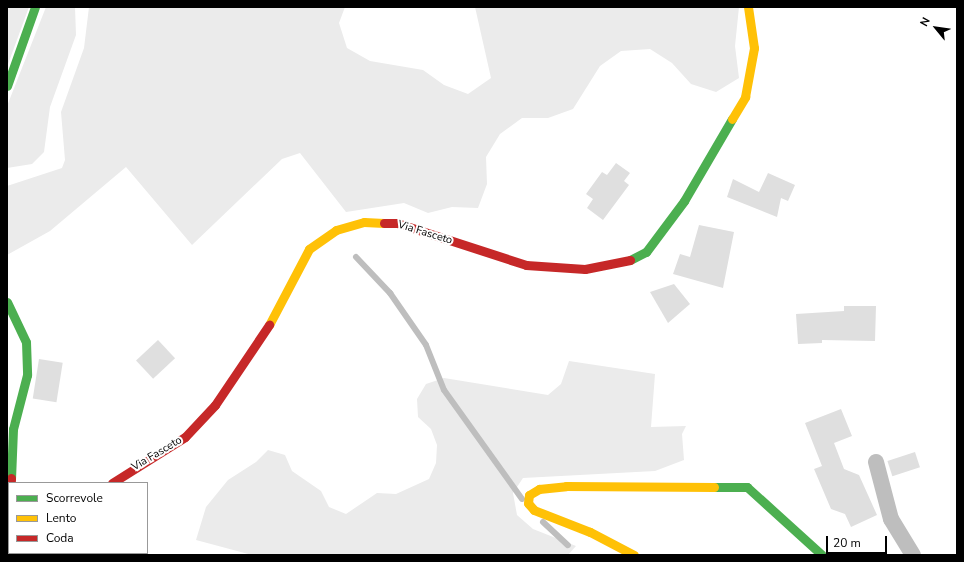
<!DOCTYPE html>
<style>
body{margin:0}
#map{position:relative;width:964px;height:562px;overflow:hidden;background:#fff;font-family:"Nunito Sans",sans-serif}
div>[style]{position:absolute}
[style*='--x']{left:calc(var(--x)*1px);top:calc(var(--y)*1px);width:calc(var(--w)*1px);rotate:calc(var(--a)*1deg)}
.green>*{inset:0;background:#ebebeb}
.stream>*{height:6px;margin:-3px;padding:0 3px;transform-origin:3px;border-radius:3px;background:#bebebe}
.building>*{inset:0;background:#dfdfdf;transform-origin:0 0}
.street>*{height:16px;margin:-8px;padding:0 8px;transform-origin:8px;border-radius:8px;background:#bebebe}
.fast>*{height:9px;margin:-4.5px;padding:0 4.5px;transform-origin:4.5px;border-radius:4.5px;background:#4caf50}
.slow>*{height:9px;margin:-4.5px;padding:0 4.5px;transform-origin:4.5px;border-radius:4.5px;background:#ffc107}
.jam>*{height:9px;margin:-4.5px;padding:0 4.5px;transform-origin:4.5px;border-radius:4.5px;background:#c62828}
span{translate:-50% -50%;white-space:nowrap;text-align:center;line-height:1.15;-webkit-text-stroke:4px #fff;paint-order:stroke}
.street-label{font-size:11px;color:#000}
.frame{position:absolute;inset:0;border:8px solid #000;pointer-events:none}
.legend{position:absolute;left:8px;top:482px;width:140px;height:72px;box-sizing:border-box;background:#fff;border:1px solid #999;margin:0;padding:5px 7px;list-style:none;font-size:12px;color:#000}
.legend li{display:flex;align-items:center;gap:8px;height:20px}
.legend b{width:20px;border:1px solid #999}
.north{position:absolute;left:916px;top:8px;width:40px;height:40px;-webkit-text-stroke:3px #fff;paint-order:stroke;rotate:299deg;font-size:11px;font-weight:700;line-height:16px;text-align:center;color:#000}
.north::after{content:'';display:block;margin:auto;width:14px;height:18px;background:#000;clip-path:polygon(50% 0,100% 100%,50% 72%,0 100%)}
.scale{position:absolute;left:826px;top:536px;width:61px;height:18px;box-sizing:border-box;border:2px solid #000;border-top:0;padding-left:5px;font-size:12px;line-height:14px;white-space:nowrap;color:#000;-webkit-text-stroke:3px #fff;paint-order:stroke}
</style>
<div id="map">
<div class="green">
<i style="clip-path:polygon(7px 7px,29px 7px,7px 67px)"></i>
<i style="clip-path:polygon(46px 7px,75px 7px,76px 35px,50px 107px,44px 152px,32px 164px,7px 168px,7px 106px)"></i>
<i style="clip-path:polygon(89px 7px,345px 7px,339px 23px,347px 48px,370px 61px,423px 70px,444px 85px,468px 94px,491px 78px,475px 7px,739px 7px,735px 46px,739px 78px,716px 92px,691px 84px,672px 63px,650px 49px,621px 51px,600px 66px,573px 109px,548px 118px,522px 118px,500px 134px,486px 157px,487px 184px,478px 208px,452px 207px,428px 213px,404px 203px,346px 212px,300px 153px,282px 159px,192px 245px,126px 167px,50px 231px,7px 255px,7px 186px,62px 168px,65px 160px,61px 112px,84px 48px)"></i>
<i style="clip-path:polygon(569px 361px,655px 374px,651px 427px,686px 426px,682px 434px,684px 460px,655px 471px,523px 478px,513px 493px,517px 515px,533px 529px,576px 546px,568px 555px,252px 555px,196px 540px,206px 507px,228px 480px,256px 462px,268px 450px,285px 455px,292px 471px,321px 491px,329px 507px,346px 514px,377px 493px,396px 494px,429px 479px,436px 463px,437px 445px,431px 429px,418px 417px,417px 399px,426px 384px,444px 378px,548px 395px,561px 384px)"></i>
</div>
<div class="stream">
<i style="--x:356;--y:257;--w:50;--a:46.6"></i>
<i style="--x:390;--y:293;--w:63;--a:55.3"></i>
<i style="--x:426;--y:345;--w:48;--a:68.2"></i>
<i style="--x:444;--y:390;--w:134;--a:54.4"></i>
<i style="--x:543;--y:522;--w:34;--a:43"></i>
</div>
<div class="building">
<i style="clip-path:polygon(616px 163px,630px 173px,624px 181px,629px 185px,603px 220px,587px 208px,593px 199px,586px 194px,602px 172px,607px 175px)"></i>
<i style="clip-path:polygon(768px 173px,795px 185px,788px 201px,781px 198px,777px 217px,727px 197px,733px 179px,759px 192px)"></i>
<i style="clip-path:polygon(699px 225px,734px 232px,723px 288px,673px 274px,680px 254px,690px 257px)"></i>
<i style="clip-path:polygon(674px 284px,690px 304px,668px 323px,650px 292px)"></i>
<i style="clip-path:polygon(844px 306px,876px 306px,875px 341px,822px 340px,822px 343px,798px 344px,796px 314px,844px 311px)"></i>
<i style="left:158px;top:340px;width:25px;height:30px;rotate:47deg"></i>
<i style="left:39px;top:359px;width:24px;height:40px;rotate:9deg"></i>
<i style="clip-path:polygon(841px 409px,852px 436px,834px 443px,844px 469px,859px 475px,877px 515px,851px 527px,845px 514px,831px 509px,814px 469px,822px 466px,805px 423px)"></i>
<i style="left:915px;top:452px;width:16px;height:29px;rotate:72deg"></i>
</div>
<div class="street">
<i style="--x:876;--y:462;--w:59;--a:75.3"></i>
<i style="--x:891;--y:519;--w:42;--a:58.6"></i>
<i style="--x:51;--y:555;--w:2;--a:-63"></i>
</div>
<div class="fast">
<i style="--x:7;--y:86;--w:84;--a:-70.5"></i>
<i style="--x:630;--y:260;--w:18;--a:-27"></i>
<i style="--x:646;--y:252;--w:64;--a:-53.3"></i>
<i style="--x:684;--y:201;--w:95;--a:-59.7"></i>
<i style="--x:7;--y:302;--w:44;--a:64.6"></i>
<i style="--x:26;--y:342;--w:33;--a:88"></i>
<i style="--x:27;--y:375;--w:56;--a:104.5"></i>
<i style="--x:13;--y:429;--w:49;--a:92.3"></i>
<i style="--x:714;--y:487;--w:33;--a:0"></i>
<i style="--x:747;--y:487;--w:101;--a:42.2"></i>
</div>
<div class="slow">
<i style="--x:732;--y:119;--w:26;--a:-59"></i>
<i style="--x:745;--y:97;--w:50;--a:-79.6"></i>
<i style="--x:754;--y:48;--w:41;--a:-98.3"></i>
<i style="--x:269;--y:325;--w:86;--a:-62.2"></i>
<i style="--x:309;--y:249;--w:33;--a:-35"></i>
<i style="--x:336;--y:230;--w:29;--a:-16"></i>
<i style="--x:364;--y:222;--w:20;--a:3"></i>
<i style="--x:634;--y:555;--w:50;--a:-152.4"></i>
<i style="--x:590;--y:532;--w:60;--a:-158.6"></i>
<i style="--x:534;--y:510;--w:9;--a:-131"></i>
<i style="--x:528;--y:503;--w:8;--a:-83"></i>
<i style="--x:529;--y:495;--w:12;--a:-31"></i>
<i style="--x:539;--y:489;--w:27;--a:-6"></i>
<i style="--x:566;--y:486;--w:148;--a:0.4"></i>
</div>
<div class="jam">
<i style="--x:384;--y:223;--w:13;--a:0"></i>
<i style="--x:397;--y:223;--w:136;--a:18"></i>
<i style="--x:526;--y:265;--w:59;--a:3.9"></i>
<i style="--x:585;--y:269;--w:46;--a:-11.3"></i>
<i style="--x:112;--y:483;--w:86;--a:-32.2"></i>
<i style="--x:185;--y:437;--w:44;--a:-46.8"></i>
<i style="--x:215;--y:405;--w:97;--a:-56"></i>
<i style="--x:7;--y:555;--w:77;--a:-87"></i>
</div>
<div class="street-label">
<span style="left:425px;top:233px;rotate:17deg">Via Fasceto</span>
<span style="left:157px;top:454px;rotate:-31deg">Via Fasceto</span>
</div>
<div class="frame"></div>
<ul class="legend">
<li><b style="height:5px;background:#4caf50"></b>Scorrevole</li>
<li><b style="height:5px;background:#ffc107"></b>Lento</li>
<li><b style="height:5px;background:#c62828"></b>Coda</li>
</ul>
<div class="north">N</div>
<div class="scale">20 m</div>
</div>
